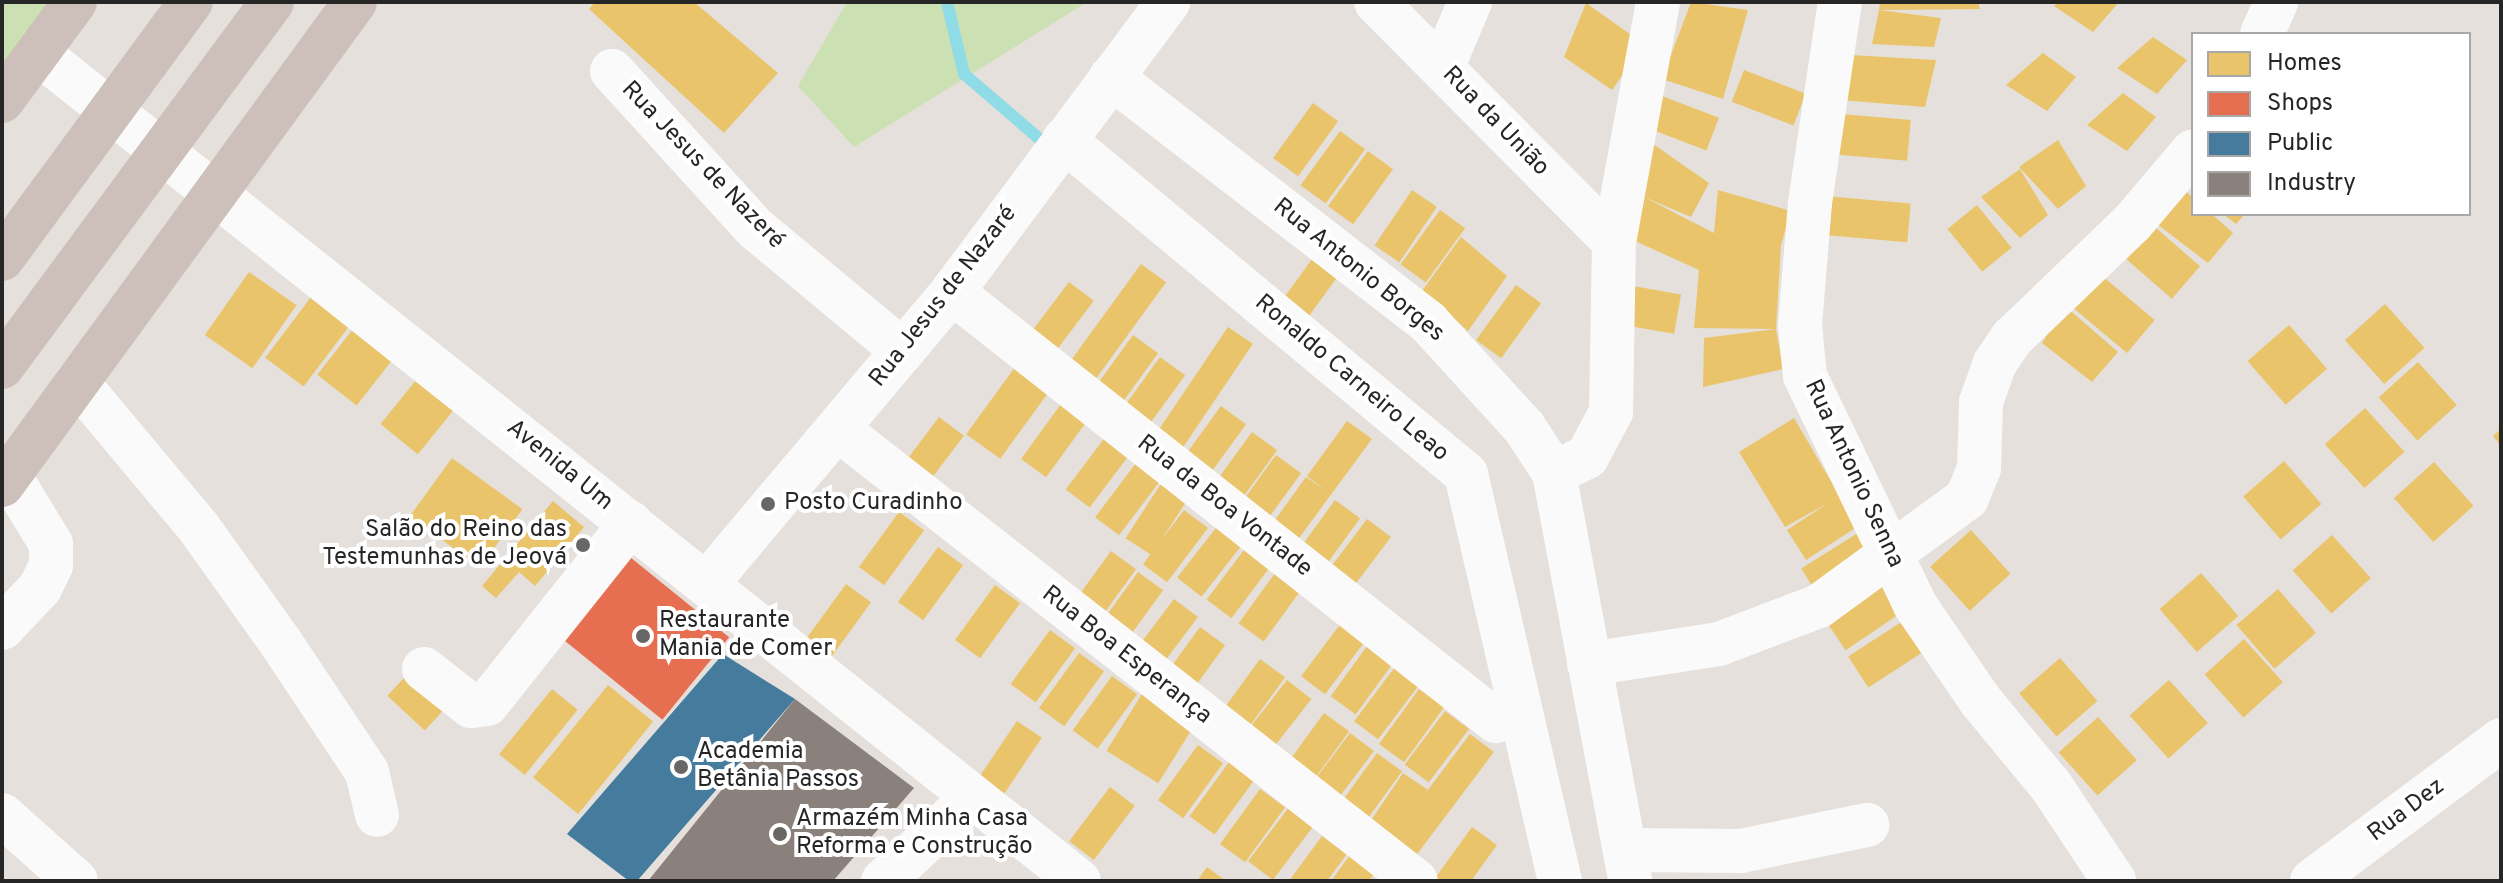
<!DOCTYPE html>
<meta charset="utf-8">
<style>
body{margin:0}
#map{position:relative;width:2503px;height:883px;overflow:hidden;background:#e5e0db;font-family:Overpass,sans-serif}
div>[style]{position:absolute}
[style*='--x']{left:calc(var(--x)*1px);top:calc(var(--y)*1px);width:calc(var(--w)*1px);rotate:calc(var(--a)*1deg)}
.green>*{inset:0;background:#cce1b3}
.homes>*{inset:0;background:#e9c46a;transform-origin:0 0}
.shops>*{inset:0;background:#e76f51;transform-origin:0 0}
.public>*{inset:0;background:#457b9d}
.industry>*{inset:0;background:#8a817c}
.stream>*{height:12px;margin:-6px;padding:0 6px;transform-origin:6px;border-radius:6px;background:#8fdce7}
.minor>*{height:44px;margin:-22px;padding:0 22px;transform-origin:22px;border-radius:22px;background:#fbfafa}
.highway>*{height:44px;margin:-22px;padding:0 22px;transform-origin:22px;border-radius:22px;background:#cdc0ba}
.dots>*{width:22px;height:22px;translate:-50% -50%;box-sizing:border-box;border:4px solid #fff;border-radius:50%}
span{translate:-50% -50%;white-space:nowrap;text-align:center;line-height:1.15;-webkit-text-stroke:8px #fff;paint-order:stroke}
.street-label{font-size:24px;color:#262626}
.poi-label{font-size:24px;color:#262626}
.left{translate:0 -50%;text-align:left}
.right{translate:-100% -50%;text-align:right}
.frame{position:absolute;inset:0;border:4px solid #262626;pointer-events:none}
.legend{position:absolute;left:2191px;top:32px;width:280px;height:184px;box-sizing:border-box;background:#fff;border:2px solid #a8a8a8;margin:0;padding:10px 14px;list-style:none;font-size:24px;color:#262626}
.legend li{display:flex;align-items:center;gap:16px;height:40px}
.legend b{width:40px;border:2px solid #a8a8a8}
</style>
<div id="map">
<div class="green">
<i style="clip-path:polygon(2px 2px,54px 2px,2px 72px)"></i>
<i style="clip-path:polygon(847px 2px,1087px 2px,854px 147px,798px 86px)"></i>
</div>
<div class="homes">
<i style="clip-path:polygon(595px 2px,694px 2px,778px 73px,724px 133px,589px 9px)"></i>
<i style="clip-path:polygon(1691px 2px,1748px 10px,1723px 99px,1662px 79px)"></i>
<i style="clip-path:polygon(1880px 2px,1978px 2px,1980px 9px,1879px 10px)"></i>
<i style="clip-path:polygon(2059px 2px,2119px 2px,2093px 32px,2054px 6px)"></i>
<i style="clip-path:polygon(1586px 3px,1644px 44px,1612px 90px,1564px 57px)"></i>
<i style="clip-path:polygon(1879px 10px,1941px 18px,1934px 47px,1872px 44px)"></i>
<i style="clip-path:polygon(2153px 37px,2187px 60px,2157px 94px,2117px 68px)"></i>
<i style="clip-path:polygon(2043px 53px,2076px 77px,2047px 111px,2006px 85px)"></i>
<i style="clip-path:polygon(1851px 55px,1936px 60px,1925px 107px,1841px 100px)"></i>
<i style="left:1744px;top:70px;width:66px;height:34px;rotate:21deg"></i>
<i style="clip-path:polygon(2123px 93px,2156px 117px,2127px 151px,2087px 125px)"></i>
<i style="left:1662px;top:96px;width:61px;height:35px;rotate:21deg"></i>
<i style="left:1313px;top:103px;width:31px;height:68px;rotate:36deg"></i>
<i style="left:1842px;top:114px;width:69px;height:41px;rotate:5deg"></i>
<i style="left:1340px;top:131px;width:31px;height:67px;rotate:36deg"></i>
<i style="clip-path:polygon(2058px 140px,2086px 186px,2058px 209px,2019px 167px)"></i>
<i style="clip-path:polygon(1653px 144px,1709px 183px,1691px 217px,1644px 197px,1714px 233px,1718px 190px,1791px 211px,1781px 245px,1776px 329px,1694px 328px,1699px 270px,1624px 236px)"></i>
<i style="left:1368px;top:151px;width:31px;height:68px;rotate:36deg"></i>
<i style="clip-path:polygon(2020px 169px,2048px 215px,2020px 238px,1981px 197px)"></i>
<i style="clip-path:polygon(2181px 187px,2193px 198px,2193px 214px,2212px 214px,2233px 233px,2208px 263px,2157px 224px)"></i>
<i style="left:1412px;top:190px;width:30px;height:67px;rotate:34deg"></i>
<i style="left:1825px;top:196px;width:86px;height:39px;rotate:5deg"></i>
<i style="left:1977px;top:205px;width:55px;height:38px;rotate:51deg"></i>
<i style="left:1440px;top:210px;width:31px;height:67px;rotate:36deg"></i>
<i style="clip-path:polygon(2223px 214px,2245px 214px,2236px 224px)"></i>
<i style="left:2148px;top:221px;width:69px;height:43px;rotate:41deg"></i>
<i style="clip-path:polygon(1461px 237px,1507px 276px,1468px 331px,1422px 291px)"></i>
<i style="left:1315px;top:255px;width:31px;height:67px;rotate:36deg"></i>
<i style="left:1141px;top:264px;width:31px;height:132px;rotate:36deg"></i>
<i style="left:249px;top:272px;width:58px;height:77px;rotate:35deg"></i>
<i style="left:2101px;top:275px;width:70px;height:43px;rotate:40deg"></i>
<i style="left:1069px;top:282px;width:31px;height:68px;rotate:37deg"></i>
<i style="left:1616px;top:283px;width:66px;height:40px;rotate:10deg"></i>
<i style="left:1516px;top:285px;width:31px;height:68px;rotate:36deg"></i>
<i style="left:311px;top:297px;width:48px;height:76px;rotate:37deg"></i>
<i style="left:2385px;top:304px;width:59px;height:54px;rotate:48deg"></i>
<i style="clip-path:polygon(2065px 306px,2118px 352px,2092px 382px,2042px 343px)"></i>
<i style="left:2289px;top:325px;width:58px;height:55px;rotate:49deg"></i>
<i style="left:1228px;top:327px;width:30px;height:135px;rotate:34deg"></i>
<i style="left:353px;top:329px;width:50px;height:58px;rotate:38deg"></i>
<i style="clip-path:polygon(1776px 329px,1783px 369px,1703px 387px,1704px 338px)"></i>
<i style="left:1133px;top:335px;width:31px;height:67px;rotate:36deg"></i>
<i style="left:1160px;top:357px;width:31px;height:67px;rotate:36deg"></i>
<i style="left:2418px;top:362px;width:58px;height:53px;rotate:48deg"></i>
<i style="left:1015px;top:367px;width:42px;height:83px;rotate:36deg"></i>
<i style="left:417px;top:379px;width:48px;height:58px;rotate:39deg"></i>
<i style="left:1061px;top:404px;width:31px;height:68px;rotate:36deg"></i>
<i style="left:1221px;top:406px;width:31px;height:67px;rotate:36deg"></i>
<i style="left:2365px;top:408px;width:59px;height:54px;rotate:48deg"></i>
<i style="left:939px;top:417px;width:31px;height:68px;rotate:37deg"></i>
<i style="clip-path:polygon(1794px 418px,1839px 495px,1863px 523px,1806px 560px,1787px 530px,1828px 503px,1785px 527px,1739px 452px)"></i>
<i style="clip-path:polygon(1347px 421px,1372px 439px,1291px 549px,1267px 531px,1306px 477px,1325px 490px,1307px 476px)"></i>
<i style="clip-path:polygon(2501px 429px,2501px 446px,2493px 436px)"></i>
<i style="left:1252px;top:432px;width:31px;height:68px;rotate:36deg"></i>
<i style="left:1106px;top:436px;width:30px;height:67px;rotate:37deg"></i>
<i style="left:1276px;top:455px;width:31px;height:68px;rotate:36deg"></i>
<i style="left:452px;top:458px;width:87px;height:72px;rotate:36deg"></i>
<i style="left:2284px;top:461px;width:57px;height:54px;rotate:49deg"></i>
<i style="left:2434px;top:462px;width:59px;height:54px;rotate:48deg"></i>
<i style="left:1136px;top:463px;width:30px;height:68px;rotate:37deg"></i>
<i style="left:1162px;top:482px;width:31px;height:67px;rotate:33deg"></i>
<i style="left:1335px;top:500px;width:31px;height:68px;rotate:36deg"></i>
<i style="clip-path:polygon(553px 501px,584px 527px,535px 586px,519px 572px,496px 598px,482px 586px)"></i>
<i style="left:1184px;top:510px;width:30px;height:68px;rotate:37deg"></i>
<i style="left:899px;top:512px;width:31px;height:68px;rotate:36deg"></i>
<i style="left:1367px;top:519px;width:30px;height:68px;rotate:37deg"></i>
<i style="left:1219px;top:524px;width:31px;height:68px;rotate:38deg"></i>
<i style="left:1971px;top:530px;width:59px;height:55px;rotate:48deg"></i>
<i style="left:1858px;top:533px;width:36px;height:67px;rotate:58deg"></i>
<i style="left:2332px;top:535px;width:58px;height:53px;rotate:48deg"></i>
<i style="left:1247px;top:546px;width:31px;height:67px;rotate:37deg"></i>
<i style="left:938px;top:547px;width:31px;height:68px;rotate:36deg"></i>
<i style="left:1111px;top:551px;width:31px;height:67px;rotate:36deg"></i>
<i style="left:1278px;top:569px;width:31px;height:67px;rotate:36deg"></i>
<i style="left:1138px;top:572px;width:31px;height:67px;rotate:36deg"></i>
<i style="left:2201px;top:573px;width:57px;height:55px;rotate:49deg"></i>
<i style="left:1881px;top:583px;width:36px;height:67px;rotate:56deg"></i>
<i style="left:846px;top:584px;width:31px;height:68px;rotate:36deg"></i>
<i style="left:995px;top:585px;width:31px;height:68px;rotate:36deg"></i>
<i style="left:2278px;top:589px;width:58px;height:55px;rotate:49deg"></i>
<i style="left:1174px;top:599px;width:30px;height:68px;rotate:37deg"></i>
<i style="left:1906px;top:619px;width:37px;height:69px;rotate:57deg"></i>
<i style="left:1342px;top:622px;width:30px;height:68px;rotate:37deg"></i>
<i style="left:1200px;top:627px;width:31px;height:68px;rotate:36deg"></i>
<i style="left:1050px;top:630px;width:31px;height:67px;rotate:36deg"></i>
<i style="left:2244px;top:639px;width:58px;height:53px;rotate:48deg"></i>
<i style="left:1370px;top:642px;width:31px;height:67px;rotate:36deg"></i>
<i style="left:1079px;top:653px;width:31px;height:68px;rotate:36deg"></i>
<i style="left:2060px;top:658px;width:57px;height:54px;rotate:49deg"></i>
<i style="left:1260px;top:659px;width:31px;height:68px;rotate:36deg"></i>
<i style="left:416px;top:665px;width:51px;height:42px;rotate:43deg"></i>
<i style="left:1395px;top:667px;width:30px;height:68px;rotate:37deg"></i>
<i style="left:1112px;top:676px;width:31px;height:67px;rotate:36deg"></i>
<i style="left:1287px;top:680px;width:31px;height:68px;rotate:38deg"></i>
<i style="left:2169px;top:680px;width:58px;height:53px;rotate:48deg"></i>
<i style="left:608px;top:685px;width:58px;height:119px;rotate:39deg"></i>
<i style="left:552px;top:689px;width:33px;height:84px;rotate:39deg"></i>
<i style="left:1419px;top:689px;width:31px;height:68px;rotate:36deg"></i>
<i style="left:1142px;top:694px;width:61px;height:67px;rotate:32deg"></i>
<i style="left:1445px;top:711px;width:30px;height:67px;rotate:37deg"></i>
<i style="left:1324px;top:713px;width:31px;height:67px;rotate:36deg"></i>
<i style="left:2098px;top:717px;width:58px;height:53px;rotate:48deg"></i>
<i style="left:1017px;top:721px;width:30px;height:68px;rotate:34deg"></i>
<i style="left:1350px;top:733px;width:30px;height:67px;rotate:37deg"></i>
<i style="left:1470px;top:734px;width:30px;height:137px;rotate:37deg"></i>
<i style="left:1198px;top:745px;width:31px;height:68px;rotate:36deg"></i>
<i style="left:1377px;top:753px;width:31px;height:68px;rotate:36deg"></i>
<i style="left:1229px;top:762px;width:31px;height:67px;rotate:36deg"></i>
<i style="left:1403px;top:773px;width:30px;height:67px;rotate:34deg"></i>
<i style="left:1110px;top:787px;width:31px;height:68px;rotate:37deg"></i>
<i style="left:1260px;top:789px;width:31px;height:68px;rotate:36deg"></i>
<i style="left:1289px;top:807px;width:31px;height:68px;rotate:37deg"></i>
<i style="clip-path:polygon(1472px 827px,1497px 845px,1471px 881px,1433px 881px)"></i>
<i style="clip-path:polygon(1322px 836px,1347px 854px,1327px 881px,1289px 881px)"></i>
<i style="clip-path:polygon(1350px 855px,1375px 873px,1369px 881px,1331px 881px)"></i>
<i style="clip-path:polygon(1207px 867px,1226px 881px,1197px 881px)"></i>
</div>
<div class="shops">
<i style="left:625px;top:553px;width:134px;height:106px;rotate:39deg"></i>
</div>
<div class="public">
<i style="clip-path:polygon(723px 654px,795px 699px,637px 881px,629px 881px,567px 834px)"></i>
</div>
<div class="industry">
<i style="clip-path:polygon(795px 699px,914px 788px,833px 881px,648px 881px)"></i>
</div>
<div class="stream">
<i style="--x:947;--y:2;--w:74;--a:76.7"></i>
<i style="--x:964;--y:74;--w:112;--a:40.7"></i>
</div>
<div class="minor">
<i style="--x:1376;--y:2;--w:338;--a:45.2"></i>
<i style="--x:1840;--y:2;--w:203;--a:98.5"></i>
<i style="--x:1810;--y:203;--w:122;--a:94.7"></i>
<i style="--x:1800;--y:325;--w:51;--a:84.4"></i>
<i style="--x:1805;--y:376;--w:254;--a:64.3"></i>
<i style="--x:1915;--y:605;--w:115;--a:55.6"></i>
<i style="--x:1980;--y:700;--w:112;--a:50.5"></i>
<i style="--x:2051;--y:786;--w:114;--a:56.4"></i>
<i style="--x:2262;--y:34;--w:35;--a:-66"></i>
<i style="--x:38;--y:53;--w:1330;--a:38.5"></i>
<i style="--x:1442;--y:68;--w:72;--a:-67"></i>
<i style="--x:612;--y:71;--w:214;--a:47.7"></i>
<i style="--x:756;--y:229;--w:191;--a:39.7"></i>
<i style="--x:1111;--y:77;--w:401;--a:37.7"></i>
<i style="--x:1428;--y:322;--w:142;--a:47.6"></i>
<i style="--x:1524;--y:427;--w:55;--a:56.9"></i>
<i style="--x:1554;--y:473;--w:415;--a:79.4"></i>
<i style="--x:1064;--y:140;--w:523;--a:39.72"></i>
<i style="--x:1466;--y:474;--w:418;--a:77"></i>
<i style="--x:952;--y:292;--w:693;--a:38.26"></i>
<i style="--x:77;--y:382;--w:190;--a:50.1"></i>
<i style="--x:199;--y:528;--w:141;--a:54.5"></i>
<i style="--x:281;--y:643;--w:155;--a:56.3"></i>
<i style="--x:367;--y:772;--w:44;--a:76.9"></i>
<i style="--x:839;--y:430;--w:732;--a:38.01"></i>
<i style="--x:1554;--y:473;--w:37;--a:-26"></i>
<i style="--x:1587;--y:457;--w:51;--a:-61.9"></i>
<i style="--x:1611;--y:412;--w:170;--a:-89"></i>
<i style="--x:1614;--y:242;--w:244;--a:-79.6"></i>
<i style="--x:708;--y:582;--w:379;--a:-49.9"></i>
<i style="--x:952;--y:292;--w:362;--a:-53.3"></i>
<i style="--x:2;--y:628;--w:55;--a:-46.5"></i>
<i style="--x:40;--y:588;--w:25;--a:-64"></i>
<i style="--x:51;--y:565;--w:21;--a:-90"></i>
<i style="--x:51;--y:544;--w:81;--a:-121.3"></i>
<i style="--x:1589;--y:664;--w:132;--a:-8.7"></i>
<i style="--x:1719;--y:644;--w:107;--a:-20.8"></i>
<i style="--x:1819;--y:606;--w:183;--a:-36.1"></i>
<i style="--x:1967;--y:498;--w:31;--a:-68"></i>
<i style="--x:1979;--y:469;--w:67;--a:-88.3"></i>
<i style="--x:1981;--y:402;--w:41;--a:-70.3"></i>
<i style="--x:1995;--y:363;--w:30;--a:-56"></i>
<i style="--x:2012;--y:338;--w:166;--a:-43.8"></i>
<i style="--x:2132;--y:223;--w:94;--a:-49.7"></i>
<i style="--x:424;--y:669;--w:60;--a:38.2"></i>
<i style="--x:471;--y:706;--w:16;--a:-7"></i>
<i style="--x:487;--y:704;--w:231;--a:-51.5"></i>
<i style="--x:2;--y:815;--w:99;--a:41.7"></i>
<i style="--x:1625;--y:850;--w:116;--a:0.5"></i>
<i style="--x:1741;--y:851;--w:129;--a:-11.7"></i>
<i style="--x:883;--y:881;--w:120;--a:-43"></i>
<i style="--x:2312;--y:881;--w:236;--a:-36.7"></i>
</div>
<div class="highway">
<i style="--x:2;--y:101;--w:123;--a:-53.6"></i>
<i style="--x:2;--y:259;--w:319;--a:-53.7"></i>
<i style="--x:2;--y:367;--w:454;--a:-53.5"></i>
<i style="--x:2;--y:485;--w:598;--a:-53.84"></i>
</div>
<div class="dots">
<i style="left:768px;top:504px;background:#696765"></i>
<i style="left:583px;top:545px;background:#696765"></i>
<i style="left:643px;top:636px;background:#696765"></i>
<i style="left:681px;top:767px;background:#696765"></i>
<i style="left:780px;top:834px;background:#696765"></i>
</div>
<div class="street-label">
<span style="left:1495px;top:122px;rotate:46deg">Rua da União</span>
<span style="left:702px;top:166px;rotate:46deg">Rua Jesus de Nazeré</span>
<span style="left:1358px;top:271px;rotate:39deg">Rua Antonio Borges</span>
<span style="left:944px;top:297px;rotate:-52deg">Rua Jesus de Nazaré</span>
<span style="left:1351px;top:379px;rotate:40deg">Ronaldo Carneiro Leao</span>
<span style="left:559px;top:466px;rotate:39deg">Avenida Um</span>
<span style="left:1853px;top:474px;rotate:65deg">Rua Antonio Senna</span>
<span style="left:1224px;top:507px;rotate:38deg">Rua da Boa Vontade</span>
<span style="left:1126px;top:656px;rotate:38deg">Rua Boa Esperança</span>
<span style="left:2407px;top:811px;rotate:-37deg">Rua Dez</span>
</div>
<div class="poi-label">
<span class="left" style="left:784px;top:504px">Posto Curadinho</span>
<span class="right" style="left:567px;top:545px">Salão do Reino das<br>Testemunhas de Jeová</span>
<span class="left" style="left:659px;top:636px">Restaurante<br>Mania de Comer</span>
<span class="left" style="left:697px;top:767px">Academia<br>Betânia Passos</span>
<span class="left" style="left:796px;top:834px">Armazém Minha Casa<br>Reforma e Construção</span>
</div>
<div class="frame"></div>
<ul class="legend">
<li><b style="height:22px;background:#e9c46a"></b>Homes</li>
<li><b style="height:22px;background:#e76f51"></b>Shops</li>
<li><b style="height:22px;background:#457b9d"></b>Public</li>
<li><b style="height:22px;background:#8a817c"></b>Industry</li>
</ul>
</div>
